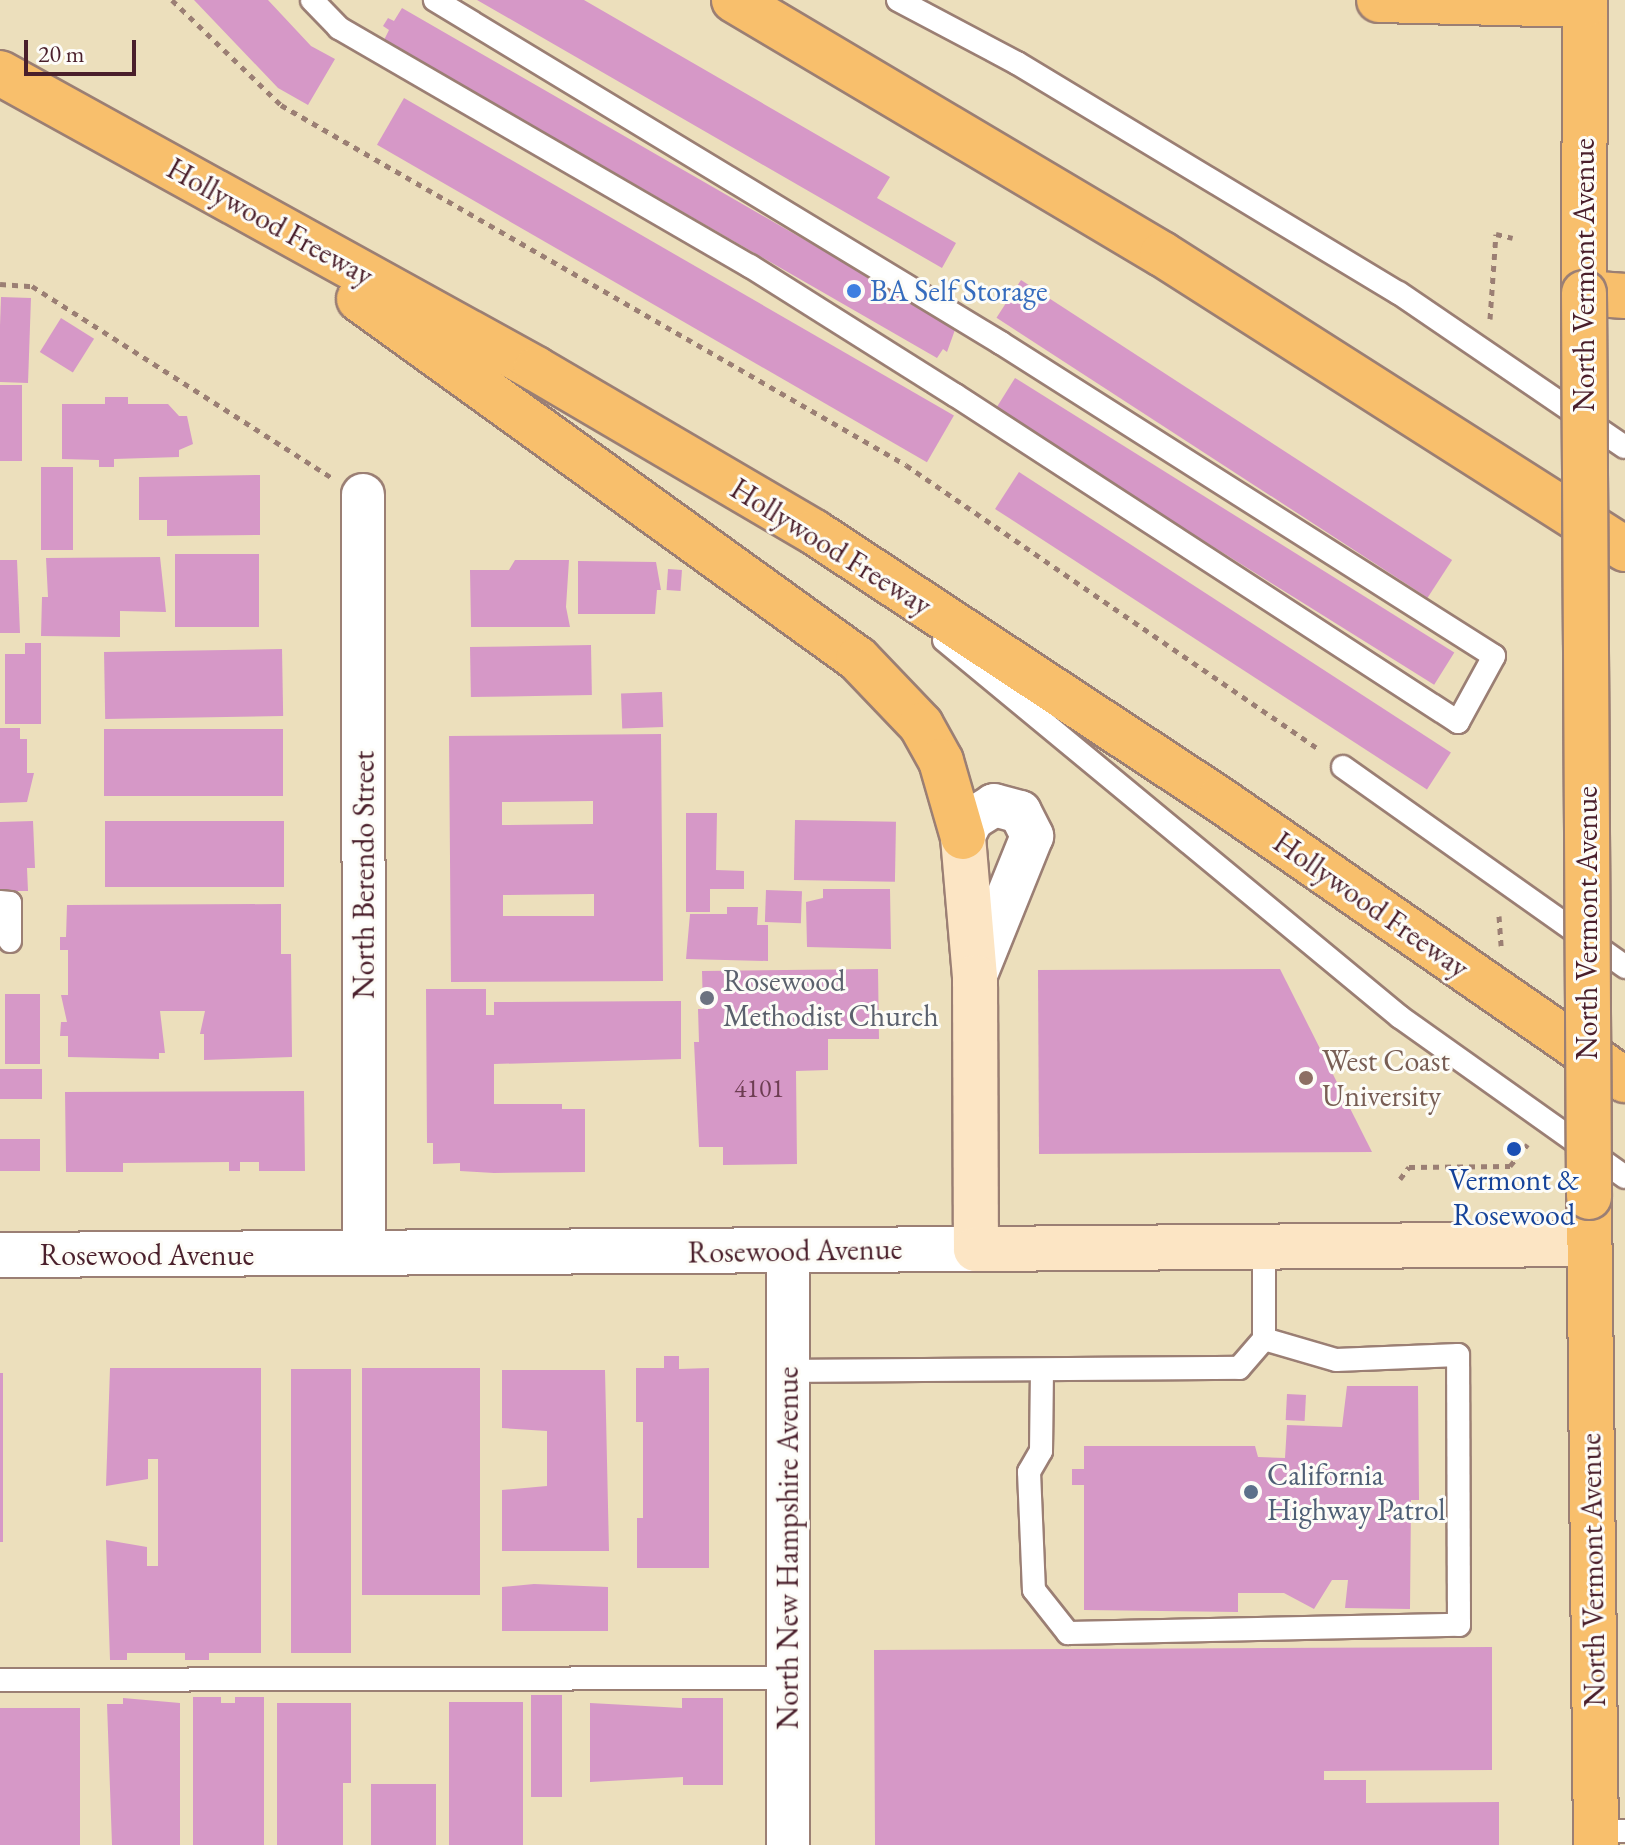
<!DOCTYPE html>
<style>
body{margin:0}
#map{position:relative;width:1625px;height:1845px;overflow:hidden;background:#ecdfbc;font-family:"EB Garamond",serif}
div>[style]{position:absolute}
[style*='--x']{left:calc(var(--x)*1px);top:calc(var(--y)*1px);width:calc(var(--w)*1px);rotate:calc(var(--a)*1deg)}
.building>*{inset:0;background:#d698c7;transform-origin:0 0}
.path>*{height:5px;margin-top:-2.5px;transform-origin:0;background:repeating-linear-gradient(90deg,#9b7f74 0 6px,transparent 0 12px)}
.roads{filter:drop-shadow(2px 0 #9b7f74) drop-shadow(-2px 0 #9b7f74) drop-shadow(0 2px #9b7f74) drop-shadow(0 -2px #9b7f74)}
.service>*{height:22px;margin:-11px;padding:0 11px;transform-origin:11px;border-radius:11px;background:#fff}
.minor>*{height:42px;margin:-21px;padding:0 21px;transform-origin:21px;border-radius:21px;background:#fff}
.tertiary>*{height:44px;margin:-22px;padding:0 22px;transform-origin:22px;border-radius:22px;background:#fff}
.secondary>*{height:44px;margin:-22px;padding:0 22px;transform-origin:22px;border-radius:22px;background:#fce5c4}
.primary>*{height:44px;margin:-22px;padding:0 22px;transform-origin:22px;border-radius:22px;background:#f8bf6c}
.motorway>*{height:44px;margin:-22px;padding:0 22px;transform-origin:22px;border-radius:22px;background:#f8bf6c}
.bridges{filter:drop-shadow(2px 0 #9b7f74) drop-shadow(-2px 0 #9b7f74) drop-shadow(0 2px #9b7f74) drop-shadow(0 -2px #9b7f74)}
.primary-bridge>*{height:44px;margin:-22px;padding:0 22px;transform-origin:22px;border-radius:22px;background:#f8bf6c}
.dots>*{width:22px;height:22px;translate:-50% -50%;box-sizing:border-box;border:4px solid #fdfcf7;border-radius:50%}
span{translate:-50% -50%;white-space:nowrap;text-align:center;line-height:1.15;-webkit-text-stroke:6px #fdfcf7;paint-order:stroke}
.number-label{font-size:26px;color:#6d3d52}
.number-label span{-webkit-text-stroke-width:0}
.street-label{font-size:30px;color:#4a1f2b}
.shop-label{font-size:30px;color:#366cbe}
.left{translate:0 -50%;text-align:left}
.worship-label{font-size:30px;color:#5b616d}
.education-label{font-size:30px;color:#785e54}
.transit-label{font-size:30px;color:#164399}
.service-label{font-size:30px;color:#4e5e75}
.scale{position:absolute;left:24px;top:40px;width:112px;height:36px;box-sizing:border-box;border:4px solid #4a1f2b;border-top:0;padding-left:10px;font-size:24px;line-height:28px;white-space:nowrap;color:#4a1f2b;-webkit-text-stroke:6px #fdfcf7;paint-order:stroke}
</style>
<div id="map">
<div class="building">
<i style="clip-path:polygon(194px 0,268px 0,311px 46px,335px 59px,308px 105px,278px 88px)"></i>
<i style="clip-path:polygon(477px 0,584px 0,890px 177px,877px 198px,956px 243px,942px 268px)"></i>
<i style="clip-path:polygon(402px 8px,956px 327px,947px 352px,943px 349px,937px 358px,384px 40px,389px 30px,383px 26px,388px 18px,394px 21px)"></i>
<i style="left:404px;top:98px;width:635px;height:54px;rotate:30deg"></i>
<i style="left:1021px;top:280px;width:514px;height:45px;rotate:33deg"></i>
<i style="left:1px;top:297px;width:30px;height:85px;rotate:2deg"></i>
<i style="left:61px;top:318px;width:39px;height:40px;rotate:32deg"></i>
<i style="left:1015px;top:378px;width:518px;height:38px;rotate:32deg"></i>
<i style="left:0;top:385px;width:22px;height:76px"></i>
<i style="clip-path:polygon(105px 397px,128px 397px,128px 404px,168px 404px,179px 416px,187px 416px,193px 444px,179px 450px,179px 457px,114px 459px,114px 467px,99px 467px,99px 460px,62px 459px,62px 404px,105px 404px)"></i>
<i style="left:41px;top:467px;width:32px;height:83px"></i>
<i style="left:1019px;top:472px;width:515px;height:44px;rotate:33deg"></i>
<i style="clip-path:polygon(260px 475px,260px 535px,167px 536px,167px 520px,139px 520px,139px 477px)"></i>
<i style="left:175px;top:554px;width:84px;height:73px"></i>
<i style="clip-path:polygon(160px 557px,166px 612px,120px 611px,120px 637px,41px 636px,42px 597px,48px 597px,46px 558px)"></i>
<i style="clip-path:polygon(0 560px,17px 560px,20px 633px,0 633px)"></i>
<i style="clip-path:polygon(515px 560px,569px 560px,566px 607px,570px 627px,471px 627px,470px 570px,509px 570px)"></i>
<i style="clip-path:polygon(578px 561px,656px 562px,661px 590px,657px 590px,655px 614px,578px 614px)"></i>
<i style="left:668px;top:569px;width:14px;height:21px;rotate:4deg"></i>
<i style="clip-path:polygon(25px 643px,41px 643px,41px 724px,5px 724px,5px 654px,25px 654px)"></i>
<i style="left:591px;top:645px;width:50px;height:121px;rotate:89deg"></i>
<i style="left:282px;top:649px;width:67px;height:178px;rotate:89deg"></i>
<i style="left:662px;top:692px;width:35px;height:41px;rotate:88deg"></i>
<i style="clip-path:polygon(0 728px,20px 728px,20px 739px,27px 739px,27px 773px,34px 773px,27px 802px,0 803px)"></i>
<i style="left:283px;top:729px;width:67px;height:179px;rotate:90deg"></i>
<i style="clip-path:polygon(evenodd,661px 734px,663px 981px,451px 982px,449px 736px,661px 734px,593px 801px,593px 824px,502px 825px,502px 802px,593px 801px,661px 734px,594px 894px,594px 916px,503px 916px,503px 895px,594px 894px)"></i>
<i style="clip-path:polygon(686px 813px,717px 813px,716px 870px,744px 871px,744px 889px,710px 889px,710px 912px,686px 912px)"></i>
<i style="left:795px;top:820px;width:101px;height:60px;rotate:1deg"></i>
<i style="clip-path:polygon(33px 821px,35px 868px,27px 868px,28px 891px,0 891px,0 822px)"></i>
<i style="left:284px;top:821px;width:66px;height:179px;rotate:90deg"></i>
<i style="clip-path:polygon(823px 889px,890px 889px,891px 949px,807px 947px,806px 902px,823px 898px)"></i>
<i style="left:766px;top:890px;width:36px;height:32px;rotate:2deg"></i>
<i style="clip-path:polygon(281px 904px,281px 954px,291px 954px,292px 1057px,204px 1060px,204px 1034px,200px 1034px,205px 1011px,160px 1011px,165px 1053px,159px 1053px,159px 1059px,68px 1057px,68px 1036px,60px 1036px,61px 1022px,67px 1022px,61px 995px,68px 995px,68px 950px,60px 950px,60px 937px,66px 937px,67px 905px)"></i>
<i style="clip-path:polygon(727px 907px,758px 907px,757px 925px,768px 925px,768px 961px,686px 959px,690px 914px,727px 914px)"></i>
<i style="clip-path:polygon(878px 969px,879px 1039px,828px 1039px,828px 1070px,796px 1071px,797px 1164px,723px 1165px,723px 1147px,699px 1147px,694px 1042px,699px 1042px,698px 1009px,703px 1009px,702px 971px)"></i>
<i style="clip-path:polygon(1280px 969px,1372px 1152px,1039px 1154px,1038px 970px)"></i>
<i style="clip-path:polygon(426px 989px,486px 989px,486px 1015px,494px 1015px,494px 1002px,681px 1001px,681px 1059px,494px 1064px,494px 1104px,562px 1104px,562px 1109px,585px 1109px,585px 1172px,494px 1173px,460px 1171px,460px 1163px,433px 1164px,433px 1143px,427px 1143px)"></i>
<i style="left:5px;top:994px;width:35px;height:70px"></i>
<i style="left:0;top:1069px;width:42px;height:30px"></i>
<i style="clip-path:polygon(304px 1091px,305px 1171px,259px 1171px,259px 1162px,240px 1162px,240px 1171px,229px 1171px,229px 1162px,123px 1163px,123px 1172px,66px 1172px,65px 1092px)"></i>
<i style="left:0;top:1139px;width:40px;height:32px"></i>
<i style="clip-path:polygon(664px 1356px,679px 1356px,679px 1369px,709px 1368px,709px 1568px,637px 1568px,637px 1518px,643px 1518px,643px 1422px,636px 1422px,636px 1368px,664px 1368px)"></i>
<i style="clip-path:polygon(110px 1368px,261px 1368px,261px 1653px,209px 1653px,209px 1660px,185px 1660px,185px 1653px,127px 1653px,127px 1660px,110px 1660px,106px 1540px,147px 1547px,147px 1566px,158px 1566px,158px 1459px,148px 1459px,148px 1479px,106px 1486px)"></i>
<i style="left:362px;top:1368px;width:118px;height:227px"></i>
<i style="left:291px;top:1369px;width:60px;height:284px"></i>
<i style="clip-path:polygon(502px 1370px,605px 1370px,609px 1551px,502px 1551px,502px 1490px,547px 1486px,547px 1431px,502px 1428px)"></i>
<i style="left:0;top:1373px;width:3px;height:169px"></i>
<i style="clip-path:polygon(1347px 1386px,1418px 1386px,1419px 1500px,1411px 1500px,1410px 1609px,1345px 1608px,1348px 1580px,1332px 1580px,1314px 1609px,1284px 1593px,1238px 1593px,1238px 1612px,1084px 1610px,1084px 1485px,1072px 1485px,1072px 1469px,1084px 1469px,1084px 1446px,1255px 1446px,1258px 1457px,1285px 1458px,1287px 1425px,1342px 1427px)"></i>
<i style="left:1287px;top:1394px;width:19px;height:26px;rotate:3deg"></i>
<i style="clip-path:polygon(534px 1584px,608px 1587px,608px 1631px,502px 1631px,502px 1587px)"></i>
<i style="clip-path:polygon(1492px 1647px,1492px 1770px,1324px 1771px,1324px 1780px,1366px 1780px,1366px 1803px,1499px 1802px,1499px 1845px,875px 1845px,874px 1650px)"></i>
<i style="left:531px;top:1695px;width:31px;height:102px"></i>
<i style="clip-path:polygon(193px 1697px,221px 1697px,221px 1703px,235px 1703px,235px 1697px,264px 1697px,264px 1845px,193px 1845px)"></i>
<i style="clip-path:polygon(123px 1698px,180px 1703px,180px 1845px,112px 1845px,107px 1704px,123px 1704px)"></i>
<i style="clip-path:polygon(682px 1698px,723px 1698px,723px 1785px,683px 1785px,683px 1777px,590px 1782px,590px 1703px,682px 1708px)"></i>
<i style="left:523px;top:1702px;width:143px;height:74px;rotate:90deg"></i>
<i style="clip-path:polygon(277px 1703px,351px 1703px,351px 1783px,343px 1783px,343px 1845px,277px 1845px)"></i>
<i style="left:0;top:1708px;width:80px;height:137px"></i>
<i style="left:436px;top:1784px;width:61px;height:65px;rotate:90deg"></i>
</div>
<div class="path">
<i style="--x:172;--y:0;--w:151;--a:43.9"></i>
<i style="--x:281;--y:105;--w:721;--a:29.94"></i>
<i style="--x:906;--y:465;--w:503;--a:34.54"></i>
<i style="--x:0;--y:284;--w:32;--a:4"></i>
<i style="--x:32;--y:286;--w:355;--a:32.6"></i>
<i style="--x:1490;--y:319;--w:85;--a:-86"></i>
<i style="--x:1496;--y:234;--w:17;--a:13"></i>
<i style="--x:1499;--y:916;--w:30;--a:86"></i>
<i style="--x:1400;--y:1179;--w:15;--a:-53"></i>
<i style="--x:1409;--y:1167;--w:101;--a:-0.6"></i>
<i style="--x:1510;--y:1166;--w:28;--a:-51"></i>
</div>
<div class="roads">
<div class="service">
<i style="--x:312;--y:0;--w:39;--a:46"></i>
<i style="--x:339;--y:28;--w:475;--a:30.1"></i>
<i style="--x:750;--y:266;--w:242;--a:32.2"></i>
<i style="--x:955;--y:395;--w:600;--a:33.03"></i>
<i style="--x:1458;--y:722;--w:75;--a:-61.4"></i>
<i style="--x:1494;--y:656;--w:584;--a:-147.59"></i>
<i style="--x:1001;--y:343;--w:662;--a:-148.78"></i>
<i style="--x:898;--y:0;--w:135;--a:27.9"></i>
<i style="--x:1017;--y:63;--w:446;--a:31.1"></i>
<i style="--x:1399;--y:293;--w:273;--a:34.3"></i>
<i style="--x:944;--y:640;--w:592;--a:39.58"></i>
<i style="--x:1400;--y:1017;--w:276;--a:35.4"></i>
<i style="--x:1343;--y:767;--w:346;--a:35.3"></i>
<i style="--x:0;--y:902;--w:10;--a:6"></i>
<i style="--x:10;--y:903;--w:38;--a:90"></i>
<i style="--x:1042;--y:1370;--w:81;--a:90.7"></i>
<i style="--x:1041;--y:1451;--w:24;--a:120"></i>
<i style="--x:1029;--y:1472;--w:118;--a:87.6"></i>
<i style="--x:1034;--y:1590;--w:55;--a:51.7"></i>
<i style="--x:1068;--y:1633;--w:391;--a:-1.2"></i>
<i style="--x:1459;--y:1625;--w:270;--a:-90.2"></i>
<i style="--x:1458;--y:1355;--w:122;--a:177.7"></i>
<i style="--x:1336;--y:1360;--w:75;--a:-163.7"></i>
<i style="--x:789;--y:1371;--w:450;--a:-0.4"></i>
<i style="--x:1239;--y:1368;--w:38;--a:-49"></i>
<i style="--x:1264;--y:1339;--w:95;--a:-90"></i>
<i style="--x:0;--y:1680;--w:787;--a:-0.15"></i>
<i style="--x:1596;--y:1830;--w:29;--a:2"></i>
</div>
<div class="minor">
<i style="--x:363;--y:495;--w:759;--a:89.92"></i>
<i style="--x:963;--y:837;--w:20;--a:-63"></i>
<i style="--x:972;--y:819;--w:26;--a:-32"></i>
<i style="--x:994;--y:805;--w:27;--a:15"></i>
<i style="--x:1020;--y:812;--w:27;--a:63"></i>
<i style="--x:1032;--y:836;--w:152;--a:112"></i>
<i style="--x:788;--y:1251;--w:594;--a:90"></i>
</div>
<div class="tertiary">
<i style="--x:0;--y:1255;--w:976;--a:-0.35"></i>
</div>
<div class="secondary">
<i style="--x:963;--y:837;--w:141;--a:85.1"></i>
<i style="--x:975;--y:977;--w:272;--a:89.8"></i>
<i style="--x:976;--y:1249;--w:613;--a:-0.47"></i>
</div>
<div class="primary">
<i style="--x:1584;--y:293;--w:293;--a:-89.8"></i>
<i style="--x:1589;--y:1197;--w:648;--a:89.38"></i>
</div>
<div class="motorway">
<i style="--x:734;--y:0;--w:498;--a:30.7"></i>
<i style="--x:1162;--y:254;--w:549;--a:32.5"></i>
<i style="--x:1379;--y:0;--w:206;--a:1.4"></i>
<i style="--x:0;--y:73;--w:612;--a:28.91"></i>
<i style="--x:536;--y:369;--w:322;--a:30.4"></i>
<i style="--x:814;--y:532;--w:485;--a:33.4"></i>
<i style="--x:1219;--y:799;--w:494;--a:34.7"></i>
<i style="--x:1584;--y:293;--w:41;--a:4.2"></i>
<i style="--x:359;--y:299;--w:615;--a:35.81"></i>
<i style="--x:858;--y:659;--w:91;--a:46.3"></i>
<i style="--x:921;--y:725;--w:41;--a:60.9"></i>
<i style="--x:941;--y:761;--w:79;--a:73.9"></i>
</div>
</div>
<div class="bridges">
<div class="primary-bridge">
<i style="--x:1584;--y:293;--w:904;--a:89.68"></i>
</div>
</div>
<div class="dots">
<i style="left:854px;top:291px;background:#3f7fe0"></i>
<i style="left:707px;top:998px;background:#6b7280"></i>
<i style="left:1306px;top:1078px;background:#8d6e63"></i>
<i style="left:1514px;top:1149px;background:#1a4fb4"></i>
<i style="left:1251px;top:1492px;background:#5c6f8a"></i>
</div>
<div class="number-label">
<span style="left:759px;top:1089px">4101</span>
</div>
<div class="street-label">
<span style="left:270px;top:222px;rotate:29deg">Hollywood Freeway</span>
<span style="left:1584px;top:275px;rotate:-90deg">North Vermont Avenue</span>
<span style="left:831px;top:547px;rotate:32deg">Hollywood Freeway</span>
<span style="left:364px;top:875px;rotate:-90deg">North Berendo Street</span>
<span style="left:1371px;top:905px;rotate:35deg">Hollywood Freeway</span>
<span style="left:1587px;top:923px;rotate:-90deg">North Vermont Avenue</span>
<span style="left:795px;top:1251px;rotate:-1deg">Rosewood Avenue</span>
<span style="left:147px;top:1255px">Rosewood Avenue</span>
<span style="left:788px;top:1548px;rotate:-90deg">North New Hampshire Avenue</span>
<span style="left:1593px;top:1570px;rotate:-91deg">North Vermont Avenue</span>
</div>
<div class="shop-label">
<span class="left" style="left:870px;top:291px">BA Self Storage</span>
</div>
<div class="worship-label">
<span class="left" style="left:723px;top:998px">Rosewood<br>Methodist Church</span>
</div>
<div class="education-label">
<span class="left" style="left:1322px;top:1078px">West Coast<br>University</span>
</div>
<div class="transit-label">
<span style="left:1514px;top:1197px">Vermont &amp;<br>Rosewood</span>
</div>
<div class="service-label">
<span class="left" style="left:1267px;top:1492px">California<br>Highway Patrol</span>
</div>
<div class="scale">20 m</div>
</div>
